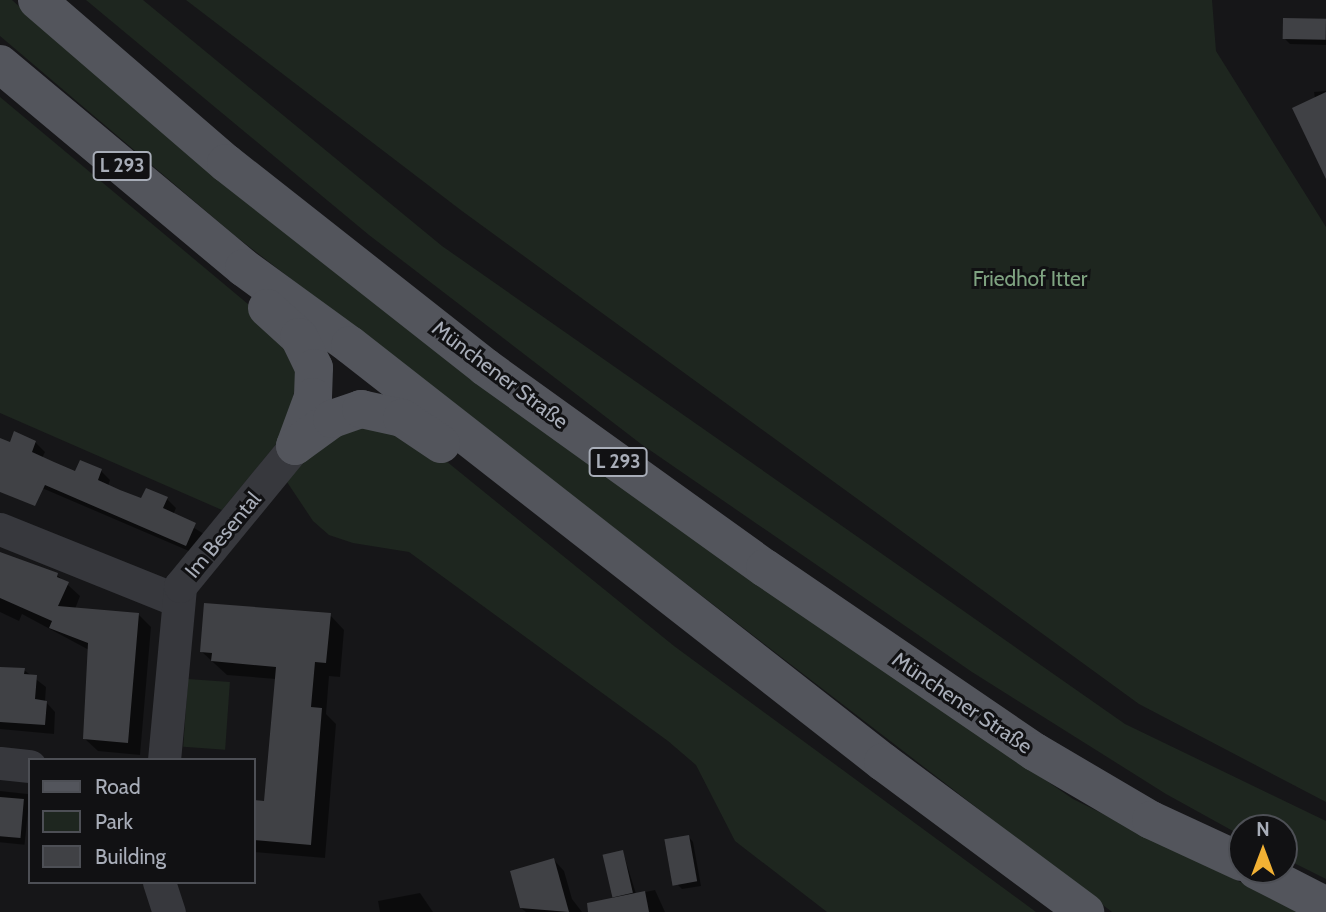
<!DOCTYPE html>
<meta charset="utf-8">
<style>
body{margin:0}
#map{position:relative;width:1326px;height:912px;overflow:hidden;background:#161618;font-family:Cabin,sans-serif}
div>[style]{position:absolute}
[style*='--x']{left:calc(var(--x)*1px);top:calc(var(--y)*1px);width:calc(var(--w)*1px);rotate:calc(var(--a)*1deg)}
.green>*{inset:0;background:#1e261f;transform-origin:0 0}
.shadow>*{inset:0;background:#0007;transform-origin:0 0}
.building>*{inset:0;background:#404145;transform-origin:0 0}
.minor>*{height:33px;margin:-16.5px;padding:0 16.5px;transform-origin:16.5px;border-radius:16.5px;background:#37383d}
.major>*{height:38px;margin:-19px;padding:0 19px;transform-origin:19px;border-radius:19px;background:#53555c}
span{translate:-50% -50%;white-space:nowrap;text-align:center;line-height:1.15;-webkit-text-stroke:6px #111113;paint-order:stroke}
.shield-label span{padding:2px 5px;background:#111113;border:2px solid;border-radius:5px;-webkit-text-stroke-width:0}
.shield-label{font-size:19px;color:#a8adb8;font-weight:700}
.park-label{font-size:21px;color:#7fa381}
.street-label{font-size:21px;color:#a8adb8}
.legend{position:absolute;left:28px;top:758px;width:228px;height:126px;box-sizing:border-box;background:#111113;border:2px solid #4d4f55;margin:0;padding:9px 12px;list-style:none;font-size:21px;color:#a8adb8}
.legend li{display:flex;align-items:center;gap:14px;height:35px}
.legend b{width:35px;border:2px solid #4d4f55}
.north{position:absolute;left:1228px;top:814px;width:70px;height:70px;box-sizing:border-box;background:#111113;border:2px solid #4d4f55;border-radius:50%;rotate:0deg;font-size:19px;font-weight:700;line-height:28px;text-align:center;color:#a8adb8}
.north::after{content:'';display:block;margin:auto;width:24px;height:32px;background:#f2b134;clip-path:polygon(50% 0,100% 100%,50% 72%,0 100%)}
</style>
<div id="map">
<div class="green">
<i style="clip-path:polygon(0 0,12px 0,59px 42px,723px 558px,1073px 799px,1301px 912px,1112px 912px,234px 235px,0 36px)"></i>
<i style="clip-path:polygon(86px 0,143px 0,442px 246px,1125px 724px,1326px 821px,1326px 879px,1284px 858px,1284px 828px,1242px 828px,1242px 836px,1166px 794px,972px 672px,641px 444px,369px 235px)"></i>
<i style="clip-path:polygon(186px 0,1212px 0,1216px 51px,1326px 227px,1326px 802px,1139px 704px,462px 211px)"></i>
<i style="clip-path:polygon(0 97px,272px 324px,298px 378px,283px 436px,222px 510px,0 413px)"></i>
<i style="clip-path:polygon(352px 425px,414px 435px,674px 646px,1036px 912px,827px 912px,735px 841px,696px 765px,668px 741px,409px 552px,353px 543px,329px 535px,313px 521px,285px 479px,305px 455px)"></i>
<i style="left:188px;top:679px;width:42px;height:68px;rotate:4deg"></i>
</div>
<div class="shadow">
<i style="clip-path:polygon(1326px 21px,1326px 45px,1290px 44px,1285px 39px)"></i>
<i style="clip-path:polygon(1326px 91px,1326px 175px,1314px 92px)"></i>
<i style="clip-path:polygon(0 440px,10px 445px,35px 442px,45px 452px,42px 458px,76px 473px,101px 471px,110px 480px,108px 486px,142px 501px,167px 499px,176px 508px,173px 515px,204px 534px,196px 554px,0 470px)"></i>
<i style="clip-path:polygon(0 553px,57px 575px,80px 596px,75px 609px,138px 614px,151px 627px,140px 755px,98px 751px,85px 739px,89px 650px,22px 614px,19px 621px,0 612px)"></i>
<i style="clip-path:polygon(330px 615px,344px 630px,340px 677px,329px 676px,326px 714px,336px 724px,325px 858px,254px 852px,254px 802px,266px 803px,276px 679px,227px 675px,202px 652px)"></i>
<i style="clip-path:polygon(24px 670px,46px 687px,45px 701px,55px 712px,54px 734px,0 729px,0 673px)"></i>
<i style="left:0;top:791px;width:30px;height:51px;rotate:6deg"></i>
<i style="clip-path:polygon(688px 836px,693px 842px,701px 886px,682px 889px,677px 884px)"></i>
<i style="clip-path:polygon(623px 852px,636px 894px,655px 890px,665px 912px,627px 912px,612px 897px)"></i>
<i style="clip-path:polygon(554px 860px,564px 871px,572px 899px,582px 912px,526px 912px,521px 908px)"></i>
<i style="clip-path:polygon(420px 893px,433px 912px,380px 912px,378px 901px)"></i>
</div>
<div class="building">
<i style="left:1283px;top:18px;width:43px;height:21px;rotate:1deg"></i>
<i style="clip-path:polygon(1326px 92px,1326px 179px,1292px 108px)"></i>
<i style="clip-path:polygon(14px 431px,36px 441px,32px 452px,54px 462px,75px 471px,80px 460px,102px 469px,98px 480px,120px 490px,141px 498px,146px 488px,168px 497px,163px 508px,196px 523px,186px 546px,45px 485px,35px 506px,0 492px,0 438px,10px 442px)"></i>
<i style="clip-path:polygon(0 552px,58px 573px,57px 577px,69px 582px,58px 606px,139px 613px,128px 743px,83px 739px,88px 643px,49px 628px,52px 621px,0 598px)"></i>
<i style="clip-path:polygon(204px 603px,331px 613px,326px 663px,315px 662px,311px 707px,322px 708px,311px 845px,254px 840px,254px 800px,264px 801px,276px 667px,211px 661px,212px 653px,200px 652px)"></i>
<i style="clip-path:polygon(0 667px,25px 668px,24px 674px,37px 675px,35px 699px,47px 701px,45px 725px,0 722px)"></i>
<i style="left:0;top:797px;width:24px;height:39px;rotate:5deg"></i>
<i style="left:689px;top:835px;width:47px;height:25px;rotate:80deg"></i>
<i style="left:623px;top:850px;width:44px;height:21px;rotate:77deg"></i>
<i style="clip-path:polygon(554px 858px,569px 912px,520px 908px,510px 871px)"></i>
<i style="clip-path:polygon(645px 891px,649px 912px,588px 912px,587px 903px)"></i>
</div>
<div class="minor">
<i style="--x:0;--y:529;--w:191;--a:21.9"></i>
<i style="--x:164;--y:760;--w:175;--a:-84.7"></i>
<i style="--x:180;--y:586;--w:181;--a:-50.6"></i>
<i style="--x:0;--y:763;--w:30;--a:6"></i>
<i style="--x:159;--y:882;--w:32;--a:72"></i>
</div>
<div class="major">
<i style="--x:37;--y:0;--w:250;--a:40.8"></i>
<i style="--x:226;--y:163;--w:330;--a:38.2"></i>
<i style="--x:485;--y:367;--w:345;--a:35.7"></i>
<i style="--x:765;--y:568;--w:327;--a:34.3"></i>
<i style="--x:1035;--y:752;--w:134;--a:30.4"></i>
<i style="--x:1151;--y:820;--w:100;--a:24.8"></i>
<i style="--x:0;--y:64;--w:318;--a:39.9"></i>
<i style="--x:244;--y:268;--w:131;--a:36"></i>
<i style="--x:350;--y:345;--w:677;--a:38.04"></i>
<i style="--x:883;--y:762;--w:252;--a:36.6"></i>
<i style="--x:267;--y:308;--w:43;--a:42.2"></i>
<i style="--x:299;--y:337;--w:34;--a:64"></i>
<i style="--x:314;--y:368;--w:29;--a:92"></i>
<i style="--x:313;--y:397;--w:52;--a:110.2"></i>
<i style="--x:295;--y:446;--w:46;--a:-36.1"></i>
<i style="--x:332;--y:419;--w:31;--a:-19"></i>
<i style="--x:361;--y:409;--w:42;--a:12.4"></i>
<i style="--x:402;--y:418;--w:47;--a:33.7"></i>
<i style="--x:1256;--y:870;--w:79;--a:27.2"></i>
</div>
<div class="shield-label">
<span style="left:122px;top:166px">L 293</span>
<span style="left:618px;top:462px">L 293</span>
</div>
<div class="park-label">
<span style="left:1030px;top:279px">Friedhof Itter</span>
</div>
<div class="street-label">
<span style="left:500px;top:375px;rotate:37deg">Münchener Straße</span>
<span style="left:223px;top:535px;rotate:-50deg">Im Besental</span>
<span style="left:962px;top:703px;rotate:34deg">Münchener Straße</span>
</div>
<ul class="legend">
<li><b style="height:9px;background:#53555c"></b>Road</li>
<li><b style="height:19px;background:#1e261f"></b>Park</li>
<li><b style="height:19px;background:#404145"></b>Building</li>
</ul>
<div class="north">N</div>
</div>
